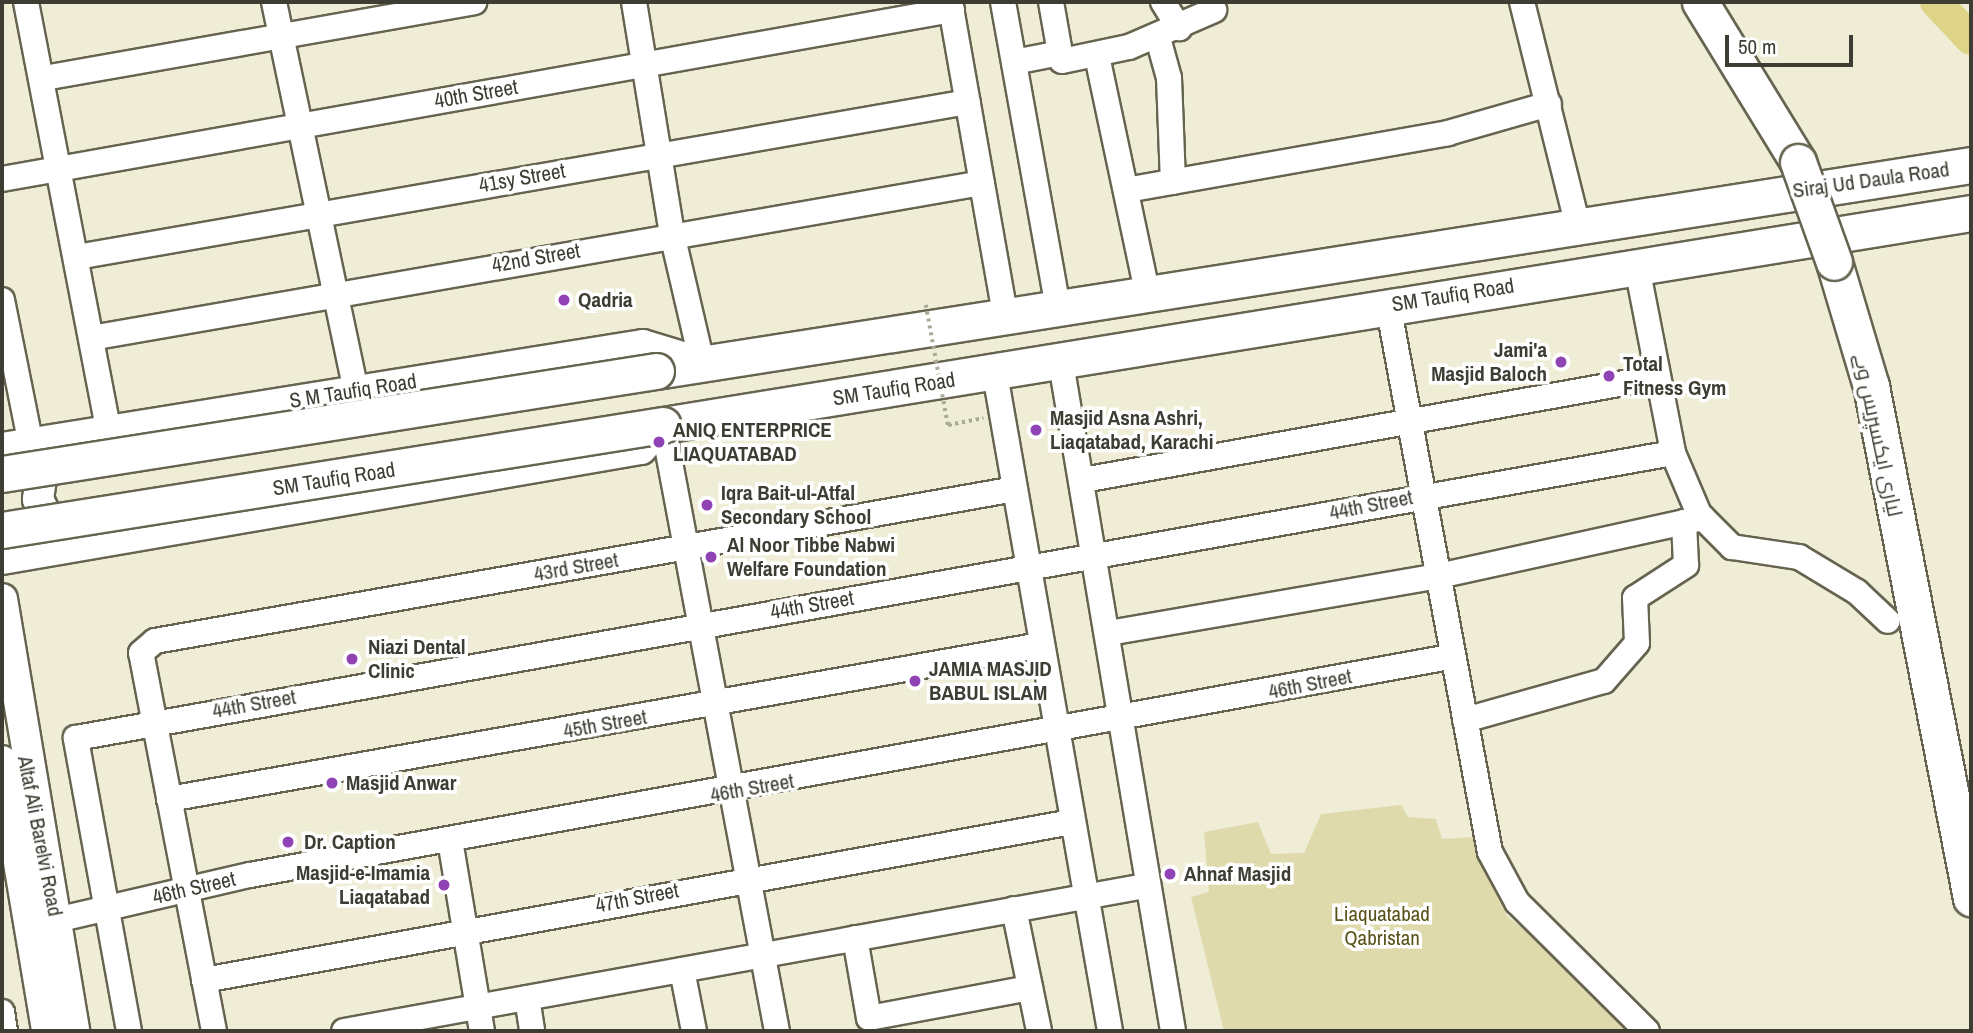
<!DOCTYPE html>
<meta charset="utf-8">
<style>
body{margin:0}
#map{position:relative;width:1973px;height:1033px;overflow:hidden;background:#efedd6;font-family:"Archivo Narrow",Cairo,sans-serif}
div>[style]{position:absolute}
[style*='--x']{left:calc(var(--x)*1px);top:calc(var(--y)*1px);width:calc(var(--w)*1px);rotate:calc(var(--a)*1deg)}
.green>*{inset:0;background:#dedaac}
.river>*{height:32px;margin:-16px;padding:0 16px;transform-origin:16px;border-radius:16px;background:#ddd487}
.path>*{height:3.5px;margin-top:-1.75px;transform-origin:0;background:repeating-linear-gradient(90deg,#aaa997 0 3.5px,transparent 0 7px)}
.roads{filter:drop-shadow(2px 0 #666450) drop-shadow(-2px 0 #666450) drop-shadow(0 2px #666450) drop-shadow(0 -2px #666450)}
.minor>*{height:24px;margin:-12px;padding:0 12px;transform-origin:12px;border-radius:12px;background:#fff}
.major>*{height:30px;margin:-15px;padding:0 15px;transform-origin:15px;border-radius:15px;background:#fff}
.highway>*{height:35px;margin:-17.5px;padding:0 17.5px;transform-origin:17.5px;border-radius:17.5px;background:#fff}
.path-bridge>*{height:3.5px;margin-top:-1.75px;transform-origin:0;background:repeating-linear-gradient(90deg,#aaa997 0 3.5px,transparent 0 7px)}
.bridges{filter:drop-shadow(2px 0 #666450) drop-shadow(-2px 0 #666450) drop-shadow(0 2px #666450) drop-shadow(0 -2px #666450)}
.highway-bridge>*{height:35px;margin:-17.5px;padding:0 17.5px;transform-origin:17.5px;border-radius:17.5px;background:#fff}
.dots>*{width:19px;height:19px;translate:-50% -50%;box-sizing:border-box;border:4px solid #fff;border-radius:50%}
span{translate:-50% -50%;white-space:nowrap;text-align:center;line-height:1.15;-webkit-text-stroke:7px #fff;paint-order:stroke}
.street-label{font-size:21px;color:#3d3d34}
.poi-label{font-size:21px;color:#3d3d34;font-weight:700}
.left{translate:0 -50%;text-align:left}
.right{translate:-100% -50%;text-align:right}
.park-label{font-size:21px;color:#595319}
.frame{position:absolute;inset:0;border:4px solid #3d3d34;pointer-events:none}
.scale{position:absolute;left:1725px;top:35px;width:128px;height:32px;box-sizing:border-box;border:4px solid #3d3d34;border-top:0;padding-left:9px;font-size:21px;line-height:24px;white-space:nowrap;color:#3d3d34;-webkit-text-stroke:5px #fff;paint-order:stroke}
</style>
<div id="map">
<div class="green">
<i style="clip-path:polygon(1401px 805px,1408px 817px,1436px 819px,1442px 839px,1478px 837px,1507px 916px,1589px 982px,1629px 1031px,1224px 1031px,1191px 897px,1209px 892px,1204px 832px,1258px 822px,1271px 854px,1304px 853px,1321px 814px)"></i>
</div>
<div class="river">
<i style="--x:1936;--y:2;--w:51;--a:46.6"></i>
</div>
<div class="path">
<i style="--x:948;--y:425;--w:36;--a:-11"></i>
</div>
<div class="roads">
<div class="minor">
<i style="--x:26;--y:2;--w:439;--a:79.1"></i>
<i style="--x:274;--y:2;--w:416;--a:78.1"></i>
<i style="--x:634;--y:2;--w:235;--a:80.7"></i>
<i style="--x:672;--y:234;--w:132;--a:76.9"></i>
<i style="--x:950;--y:2;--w:324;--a:80"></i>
<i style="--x:1003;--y:2;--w:315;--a:79.8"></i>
<i style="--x:1163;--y:2;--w:31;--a:58"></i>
<i style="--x:1522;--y:2;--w:232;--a:76"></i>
<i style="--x:1158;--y:38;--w:41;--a:74.6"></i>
<i style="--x:1169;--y:78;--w:104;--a:87.8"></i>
<i style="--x:1060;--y:53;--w:8;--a:76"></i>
<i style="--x:1062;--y:61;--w:68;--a:-11.8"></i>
<i style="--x:1129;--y:47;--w:93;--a:-23.5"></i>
<i style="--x:1097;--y:56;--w:245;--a:78"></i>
<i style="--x:1014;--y:62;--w:47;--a:-11.1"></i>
<i style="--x:1060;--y:53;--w:52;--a:-100"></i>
<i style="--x:44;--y:78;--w:437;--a:-10"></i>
<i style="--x:2;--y:179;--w:965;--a:-10.09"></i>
<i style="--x:1126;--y:190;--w:327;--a:-10"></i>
<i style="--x:1448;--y:133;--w:105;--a:-16"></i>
<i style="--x:77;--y:257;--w:904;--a:-9.87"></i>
<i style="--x:1637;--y:267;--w:189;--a:79"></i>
<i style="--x:1673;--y:453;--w:66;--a:66.9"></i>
<i style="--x:1699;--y:514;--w:47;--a:45"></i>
<i style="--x:1732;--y:547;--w:68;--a:8.5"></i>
<i style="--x:1799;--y:557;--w:68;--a:31.1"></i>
<i style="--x:1857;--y:592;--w:42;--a:43.1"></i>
<i style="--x:2;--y:300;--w:148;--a:78.7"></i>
<i style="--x:1388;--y:305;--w:556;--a:79.44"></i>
<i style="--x:1490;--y:852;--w:57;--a:61.6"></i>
<i style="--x:1517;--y:902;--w:183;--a:44.8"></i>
<i style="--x:91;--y:338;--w:904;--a:-9.87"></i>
<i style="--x:1061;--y:363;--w:677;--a:80.48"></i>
<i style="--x:995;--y:374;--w:667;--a:80.07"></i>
<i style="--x:663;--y:425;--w:617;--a:79.35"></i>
<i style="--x:1083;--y:480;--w:584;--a:-10.16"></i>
<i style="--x:1109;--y:633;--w:335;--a:-9.8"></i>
<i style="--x:1439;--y:576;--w:270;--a:-12.4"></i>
<i style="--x:1465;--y:720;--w:144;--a:-15.7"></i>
<i style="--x:1604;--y:681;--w:50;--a:-49"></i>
<i style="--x:1637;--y:643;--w:45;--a:-92.5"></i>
<i style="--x:1635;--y:598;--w:61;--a:-32.9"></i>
<i style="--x:1686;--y:565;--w:43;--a:-92.7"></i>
<i style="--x:169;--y:799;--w:885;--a:-10.02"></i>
<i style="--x:450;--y:840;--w:194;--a:80.5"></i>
<i style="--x:1014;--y:909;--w:125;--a:78.4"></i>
<i style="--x:56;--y:920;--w:199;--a:-13.1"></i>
<i style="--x:250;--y:875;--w:1220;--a:-10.3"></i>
<i style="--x:855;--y:938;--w:81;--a:80.1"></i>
<i style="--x:869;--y:1018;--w:164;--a:-10.6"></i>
<i style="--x:682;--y:970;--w:62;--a:78.9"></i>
<i style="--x:204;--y:980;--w:882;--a:-10.32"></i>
<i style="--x:527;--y:998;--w:33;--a:81"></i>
<i style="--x:2;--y:1012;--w:19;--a:81"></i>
<i style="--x:129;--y:1031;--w:298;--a:-100.3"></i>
<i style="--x:76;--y:738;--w:1622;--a:-10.12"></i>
<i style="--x:214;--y:1031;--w:385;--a:-100.9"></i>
<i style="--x:141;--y:653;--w:18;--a:-41"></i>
<i style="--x:155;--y:641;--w:873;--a:-10.02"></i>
<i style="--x:344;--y:1031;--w:814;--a:-10.26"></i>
</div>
<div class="major">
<i style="--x:46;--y:446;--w:54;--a:98.6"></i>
<i style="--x:38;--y:499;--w:46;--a:64"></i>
<i style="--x:2;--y:448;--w:649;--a:-9.13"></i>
<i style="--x:643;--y:345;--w:62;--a:17"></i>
<i style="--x:2;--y:559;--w:648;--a:-9.77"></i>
<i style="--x:641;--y:449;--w:33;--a:-47"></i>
<i style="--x:2;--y:599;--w:438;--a:80.5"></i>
<i style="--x:2;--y:761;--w:274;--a:80.5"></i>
</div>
<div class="highway">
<i style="--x:1700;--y:2;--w:188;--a:58.5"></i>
<i style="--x:1834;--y:262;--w:129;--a:73.4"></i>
<i style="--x:1871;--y:386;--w:522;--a:78.95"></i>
<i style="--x:656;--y:371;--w:1331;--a:-8.9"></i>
<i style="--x:663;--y:425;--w:1325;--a:-9.21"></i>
</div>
</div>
<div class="path-bridge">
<i style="--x:926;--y:305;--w:122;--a:79.6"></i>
</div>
<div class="bridges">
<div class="highway-bridge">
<i style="--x:1798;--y:162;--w:106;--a:70.2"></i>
<i style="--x:2;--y:474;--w:662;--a:-8.95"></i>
<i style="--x:2;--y:530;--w:669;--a:-9.03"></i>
</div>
</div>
<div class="dots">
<i style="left:564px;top:300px;background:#8f43b4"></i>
<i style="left:1561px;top:362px;background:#8f43b4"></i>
<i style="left:1609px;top:376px;background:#8f43b4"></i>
<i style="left:1036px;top:430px;background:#8f43b4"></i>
<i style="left:659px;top:442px;background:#8f43b4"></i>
<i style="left:707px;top:505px;background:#8f43b4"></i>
<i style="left:711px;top:557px;background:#8f43b4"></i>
<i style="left:352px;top:659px;background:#8f43b4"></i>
<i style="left:915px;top:681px;background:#8f43b4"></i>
<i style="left:332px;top:783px;background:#8f43b4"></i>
<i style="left:288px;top:842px;background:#8f43b4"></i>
<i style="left:1170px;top:874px;background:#8f43b4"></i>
<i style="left:444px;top:885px;background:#8f43b4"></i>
</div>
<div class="street-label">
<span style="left:476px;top:94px;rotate:-10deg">40th Street</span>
<span style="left:522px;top:178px;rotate:-10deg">41sy Street</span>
<span style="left:1871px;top:180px;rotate:-8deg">Siraj Ud Daula Road</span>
<span style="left:536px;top:258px;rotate:-10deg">42nd Street</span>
<span style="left:1453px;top:295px;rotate:-9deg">SM Taufiq Road</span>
<span style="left:894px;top:389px;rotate:-9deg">SM Taufiq Road</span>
<span style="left:353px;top:391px;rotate:-9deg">S M Taufiq Road</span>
<span style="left:1878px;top:435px;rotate:78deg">لیاری ایکسپریس وے</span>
<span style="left:334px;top:479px;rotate:-9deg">SM Taufiq Road</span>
<span style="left:1371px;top:505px;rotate:-11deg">44th Street</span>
<span style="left:576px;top:567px;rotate:-10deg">43rd Street</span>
<span style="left:812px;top:605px;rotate:-10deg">44th Street</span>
<span style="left:1310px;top:684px;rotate:-11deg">46th Street</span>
<span style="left:254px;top:704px;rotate:-10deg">44th Street</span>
<span style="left:605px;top:724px;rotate:-10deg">45th Street</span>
<span style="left:752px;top:788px;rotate:-10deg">46th Street</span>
<span style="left:40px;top:836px;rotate:79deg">Altaf Ali Barelvi Road</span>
<span style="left:194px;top:888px;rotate:-13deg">46th Street</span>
<span style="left:637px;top:898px;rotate:-11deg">47th Street</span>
</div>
<div class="poi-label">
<span class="left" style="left:578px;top:300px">Qadria</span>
<span class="right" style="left:1547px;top:362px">Jami'a<br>Masjid Baloch</span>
<span class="left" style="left:1623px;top:376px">Total<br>Fitness Gym</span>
<span class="left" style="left:1050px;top:430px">Masjid Asna Ashri,<br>Liaqatabad, Karachi</span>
<span class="left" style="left:673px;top:442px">ANIQ ENTERPRICE<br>LIAQUATABAD</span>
<span class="left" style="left:721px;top:505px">Iqra Bait-ul-Atfal<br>Secondary School</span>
<span class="left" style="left:727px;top:557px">Al Noor Tibbe Nabwi<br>Welfare Foundation</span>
<span class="left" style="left:368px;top:659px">Niazi Dental<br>Clinic</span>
<span class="left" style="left:929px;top:681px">JAMIA MASJID<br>BABUL ISLAM</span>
<span class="left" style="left:346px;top:783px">Masjid Anwar</span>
<span class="left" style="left:304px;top:842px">Dr. Caption</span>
<span class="right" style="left:430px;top:885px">Masjid-e-Imamia<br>Liaqatabad</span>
<span class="left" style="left:1184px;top:874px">Ahnaf Masjid</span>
</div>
<div class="park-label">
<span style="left:1382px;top:926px">Liaquatabad<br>Qabristan</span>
</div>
<div class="frame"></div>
<div class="scale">50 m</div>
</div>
